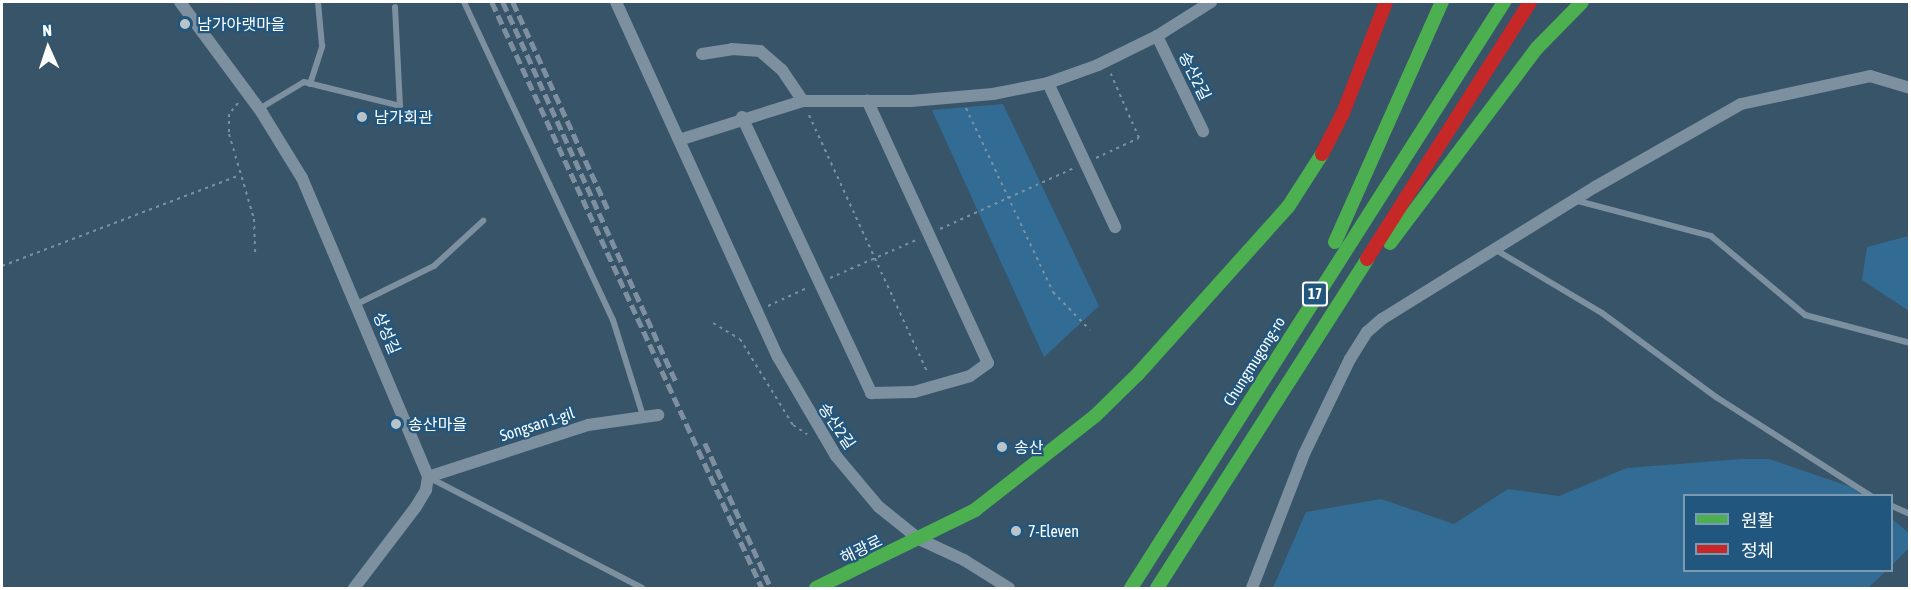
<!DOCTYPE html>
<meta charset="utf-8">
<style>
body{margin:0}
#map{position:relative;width:1911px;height:590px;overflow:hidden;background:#375469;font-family:"Asap Condensed","Noto Sans KR",sans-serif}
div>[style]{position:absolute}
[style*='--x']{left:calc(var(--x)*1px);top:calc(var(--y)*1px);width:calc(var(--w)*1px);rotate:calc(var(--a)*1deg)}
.green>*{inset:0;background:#326c94}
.path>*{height:2px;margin-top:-1px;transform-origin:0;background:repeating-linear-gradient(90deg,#7c90a0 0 3px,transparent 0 7.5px)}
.lane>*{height:6px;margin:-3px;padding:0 3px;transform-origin:3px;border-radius:3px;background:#7c90a0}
.street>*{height:12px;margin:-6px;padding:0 6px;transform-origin:6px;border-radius:6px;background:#7c90a0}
.fast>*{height:14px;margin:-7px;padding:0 7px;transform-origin:7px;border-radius:7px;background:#4caf50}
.jam>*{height:14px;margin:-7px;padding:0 7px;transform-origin:7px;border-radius:7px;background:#c62828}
.rail>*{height:4.5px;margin-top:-2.25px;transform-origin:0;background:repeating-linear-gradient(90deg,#7e90a0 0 10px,transparent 0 14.5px)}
.dots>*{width:16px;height:16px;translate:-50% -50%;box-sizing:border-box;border:3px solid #21577f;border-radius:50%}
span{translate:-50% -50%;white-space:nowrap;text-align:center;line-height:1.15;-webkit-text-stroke:4.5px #21577f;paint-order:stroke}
.shield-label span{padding:2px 4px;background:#21577f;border:2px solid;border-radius:4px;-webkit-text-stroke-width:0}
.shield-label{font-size:15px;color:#fff;font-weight:700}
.poi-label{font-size:16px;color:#fff}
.left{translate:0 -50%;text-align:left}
.street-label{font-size:16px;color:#fff}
.frame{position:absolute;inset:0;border:3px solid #fff;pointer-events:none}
.legend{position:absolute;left:1683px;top:494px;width:210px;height:78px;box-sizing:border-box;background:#21577f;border:2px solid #7a9ab2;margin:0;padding:8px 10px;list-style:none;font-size:18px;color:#fff}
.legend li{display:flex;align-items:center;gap:12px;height:30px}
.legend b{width:30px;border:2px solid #7a9ab2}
.north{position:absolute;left:18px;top:18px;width:60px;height:60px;-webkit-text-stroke:4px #21577f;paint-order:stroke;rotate:357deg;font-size:16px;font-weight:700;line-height:24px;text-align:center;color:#fff}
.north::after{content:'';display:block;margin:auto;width:21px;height:27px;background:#fff;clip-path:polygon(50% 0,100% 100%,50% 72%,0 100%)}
</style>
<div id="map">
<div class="green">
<i style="clip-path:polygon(1003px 104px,1099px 306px,1044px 357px,932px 110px)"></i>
<i style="clip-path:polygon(1909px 236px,1910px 236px,1909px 311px,1862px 280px,1867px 247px)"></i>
<i style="clip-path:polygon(1742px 459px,1769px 459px,1851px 487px,1862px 495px,1684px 496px,1684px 570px,1886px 571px,1868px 588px,1273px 588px,1306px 512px,1381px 499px,1454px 524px,1508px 489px,1559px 496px,1627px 468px)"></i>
<i style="clip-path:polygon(1892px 519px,1909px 533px,1910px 547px,1892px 565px)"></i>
</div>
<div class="path">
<i style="--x:238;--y:103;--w:14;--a:129"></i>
<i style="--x:229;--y:114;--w:20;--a:90"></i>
<i style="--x:229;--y:134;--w:89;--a:73.6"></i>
<i style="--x:254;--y:219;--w:36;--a:88"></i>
<i style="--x:966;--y:108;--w:204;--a:64.7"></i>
<i style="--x:1053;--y:292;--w:53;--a:45.8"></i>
<i style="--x:809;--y:115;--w:285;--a:65.3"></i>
<i style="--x:1096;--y:158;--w:47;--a:-24.9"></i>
<i style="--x:1139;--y:138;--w:72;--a:-113.7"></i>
<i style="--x:940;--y:229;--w:147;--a:-24.5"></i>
<i style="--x:2;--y:266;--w:253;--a:-20.9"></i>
<i style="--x:830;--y:278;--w:94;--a:-23.8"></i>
<i style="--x:768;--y:306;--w:45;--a:-24.9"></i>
<i style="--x:713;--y:323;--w:31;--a:31"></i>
<i style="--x:740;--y:339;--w:101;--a:58.4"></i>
<i style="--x:793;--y:425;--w:17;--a:33"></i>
</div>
<div class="lane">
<i style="--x:464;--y:2;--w:351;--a:64.9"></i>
<i style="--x:613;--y:320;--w:101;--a:72.6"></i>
<i style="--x:310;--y:84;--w:40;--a:-72"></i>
<i style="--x:322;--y:46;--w:44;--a:-95.2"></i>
<i style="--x:259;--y:109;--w:52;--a:-31"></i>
<i style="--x:304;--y:82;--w:99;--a:14"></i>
<i style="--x:400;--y:106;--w:99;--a:-92.9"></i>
<i style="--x:1574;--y:200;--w:142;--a:14.7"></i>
<i style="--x:1711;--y:236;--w:123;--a:40"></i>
<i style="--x:1805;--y:315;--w:109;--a:14.9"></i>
<i style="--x:1496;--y:250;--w:123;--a:30.7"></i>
<i style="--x:1602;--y:313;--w:142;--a:36.4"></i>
<i style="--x:1716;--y:397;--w:184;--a:32.6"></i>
<i style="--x:357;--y:304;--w:86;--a:-26.3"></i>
<i style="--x:434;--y:266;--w:67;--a:-42.6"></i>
<i style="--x:430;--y:478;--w:239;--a:27.4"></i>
<i style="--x:1892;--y:506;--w:20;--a:24"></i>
</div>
<div class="street">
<i style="--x:180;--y:2;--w:138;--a:53.5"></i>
<i style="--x:262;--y:113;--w:76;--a:58.4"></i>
<i style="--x:302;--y:178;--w:324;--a:67.1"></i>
<i style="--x:428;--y:477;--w:13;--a:99"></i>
<i style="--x:426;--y:490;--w:21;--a:121"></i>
<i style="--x:415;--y:508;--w:101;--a:127.3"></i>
<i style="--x:616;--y:2;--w:390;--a:65.5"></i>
<i style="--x:778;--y:357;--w:115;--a:59.6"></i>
<i style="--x:836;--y:456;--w:67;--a:49.9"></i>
<i style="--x:879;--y:507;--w:51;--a:38.7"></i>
<i style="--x:919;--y:539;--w:50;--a:25"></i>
<i style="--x:964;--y:560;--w:53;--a:31.9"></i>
<i style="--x:1157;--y:36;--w:106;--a:64.2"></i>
<i style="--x:702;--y:54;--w:30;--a:-9"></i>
<i style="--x:732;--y:49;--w:28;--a:4"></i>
<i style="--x:760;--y:51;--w:29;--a:41"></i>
<i style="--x:782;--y:70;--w:37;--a:56"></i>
<i style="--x:1048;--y:83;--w:159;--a:65"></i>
<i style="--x:742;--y:117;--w:305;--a:64.9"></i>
<i style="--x:871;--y:393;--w:43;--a:-1.3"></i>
<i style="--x:914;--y:392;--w:58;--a:-15.9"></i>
<i style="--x:970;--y:376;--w:22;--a:-36"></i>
<i style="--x:988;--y:363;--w:289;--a:-114.7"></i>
<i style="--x:679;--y:140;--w:130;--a:-17.5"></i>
<i style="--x:803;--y:101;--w:108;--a:0"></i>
<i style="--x:911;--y:101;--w:82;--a:-4.9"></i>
<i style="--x:993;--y:94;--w:56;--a:-11.3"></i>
<i style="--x:1048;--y:83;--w:53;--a:-19.8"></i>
<i style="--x:1098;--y:65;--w:66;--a:-26.2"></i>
<i style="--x:1157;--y:36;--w:64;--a:-32.2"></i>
<i style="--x:428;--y:477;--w:168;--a:-18"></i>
<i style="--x:588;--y:425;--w:71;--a:-8.1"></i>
<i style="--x:1252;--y:588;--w:144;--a:-68.8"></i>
<i style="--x:1304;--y:454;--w:106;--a:-64.2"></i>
<i style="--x:1350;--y:359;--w:32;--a:-58"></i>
<i style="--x:1367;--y:332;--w:20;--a:-41"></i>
<i style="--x:1382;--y:319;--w:251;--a:-31.8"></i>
<i style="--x:1595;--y:187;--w:168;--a:-29.6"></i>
<i style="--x:1741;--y:104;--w:132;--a:-12.2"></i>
<i style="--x:1870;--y:76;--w:42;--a:16.7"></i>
</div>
<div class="fast">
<i style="--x:1335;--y:242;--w:263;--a:-66"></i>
<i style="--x:1390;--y:243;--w:244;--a:-53"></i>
<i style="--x:1537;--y:48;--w:64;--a:-45.6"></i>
<i style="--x:816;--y:588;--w:177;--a:-26.1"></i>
<i style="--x:975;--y:510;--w:152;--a:-38.1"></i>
<i style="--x:1095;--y:416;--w:60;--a:-44.3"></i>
<i style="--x:1138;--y:374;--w:224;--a:-48.1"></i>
<i style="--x:1288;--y:207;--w:63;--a:-57.3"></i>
<i style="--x:1131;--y:588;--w:695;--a:-57.52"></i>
<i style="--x:1157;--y:588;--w:390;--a:-57.4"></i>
</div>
<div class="jam">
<i style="--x:1322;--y:154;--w:46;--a:-62.9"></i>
<i style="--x:1343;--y:113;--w:119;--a:-68.8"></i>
<i style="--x:1367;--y:259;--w:304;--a:-57.6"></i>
</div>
<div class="rail">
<i style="--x:492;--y:2;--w:645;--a:65.26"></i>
<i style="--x:503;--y:2;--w:419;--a:65.5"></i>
<i style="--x:513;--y:2;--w:231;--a:65.4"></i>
<i style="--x:705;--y:443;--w:159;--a:65.5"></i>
</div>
<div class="dots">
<i style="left:185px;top:24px;background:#b9c3ca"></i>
<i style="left:362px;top:117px;background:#b9c3ca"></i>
<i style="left:396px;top:424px;background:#b9c3ca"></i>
<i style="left:1002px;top:447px;background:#b9c3ca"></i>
<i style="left:1016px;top:531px;background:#b9c3ca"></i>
</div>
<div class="shield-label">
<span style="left:1315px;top:294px">17</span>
</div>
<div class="poi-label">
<span class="left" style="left:197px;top:24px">남가아랫마을</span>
<span class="left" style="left:374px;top:117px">남가회관</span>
<span class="left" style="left:408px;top:424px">송산마을</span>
<span class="left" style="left:1014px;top:447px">송산</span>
<span class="left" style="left:1028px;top:531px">7-Eleven</span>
</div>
<div class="street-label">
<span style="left:1195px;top:76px;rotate:64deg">송산2길</span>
<span style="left:387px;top:333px;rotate:67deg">상성길</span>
<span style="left:1254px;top:361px;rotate:-58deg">Chungmugong-ro</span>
<span style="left:537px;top:424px;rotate:-18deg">Songsan 1-gil</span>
<span style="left:837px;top:426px;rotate:56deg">송산2길</span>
<span style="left:861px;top:549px;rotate:-26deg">해광로</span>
</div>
<div class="frame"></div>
<ul class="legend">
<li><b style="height:8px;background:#4caf50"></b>원활</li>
<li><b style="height:8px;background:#c62828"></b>정체</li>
</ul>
<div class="north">N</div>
</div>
